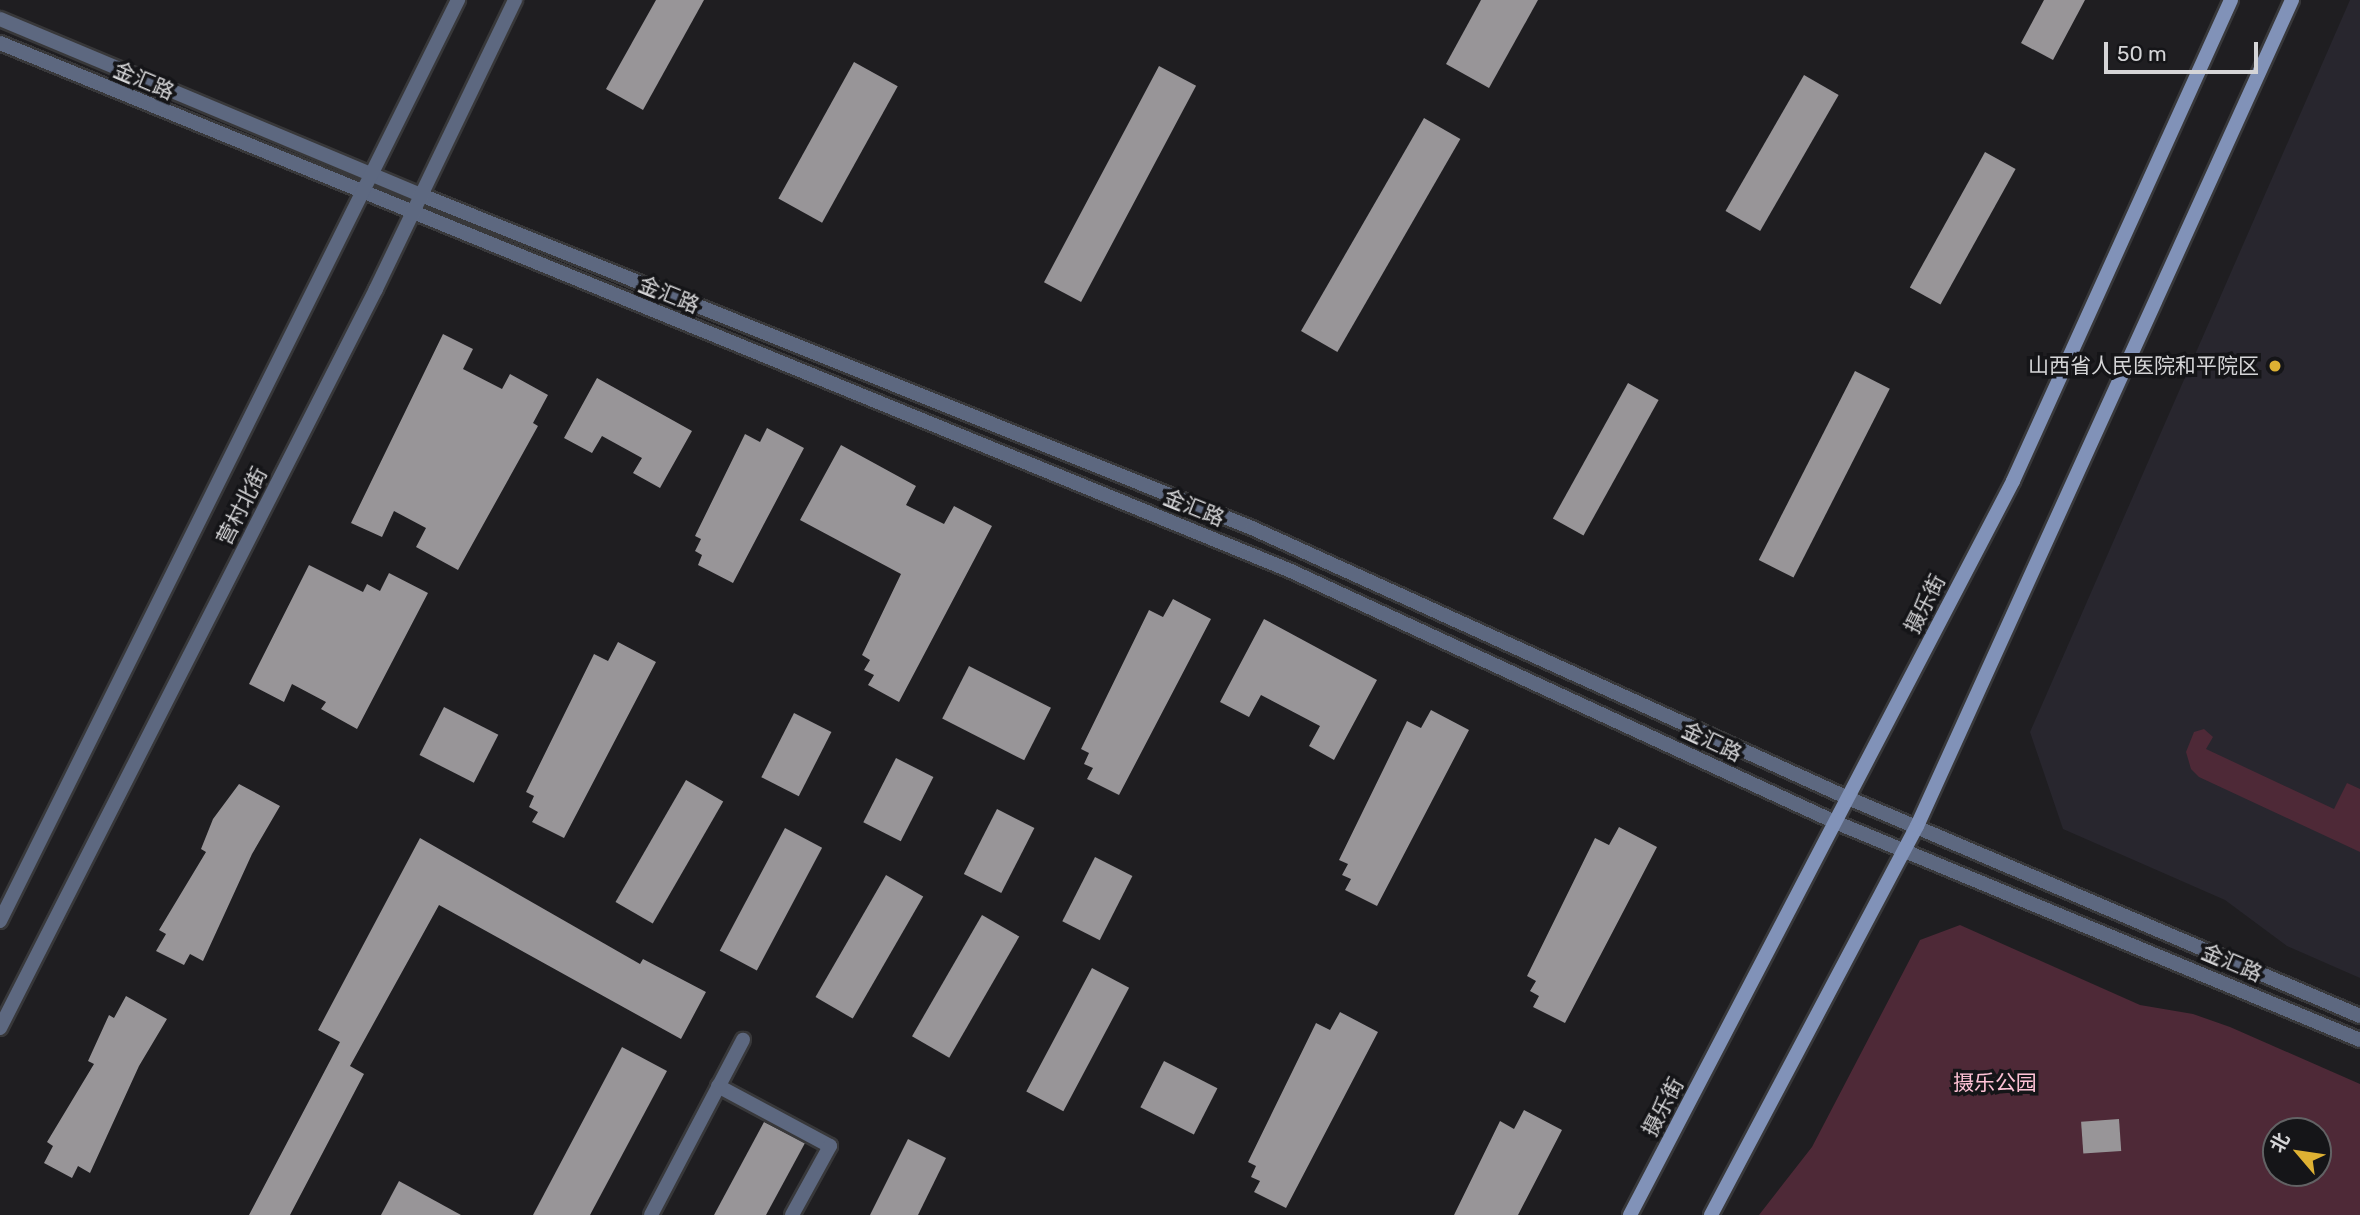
<!DOCTYPE html>
<meta charset="utf-8">
<style>
body{margin:0}
#map{position:relative;width:2360px;height:1215px;overflow:hidden;background:#1f1e21;font-family:Rubik,"Noto Sans SC",sans-serif}
div>[style]{position:absolute}
[style*='--x']{left:calc(var(--x)*1px);top:calc(var(--y)*1px);width:calc(var(--w)*1px);rotate:calc(var(--a)*1deg)}
.built>*{inset:0;background:#28262e}
.green>*{inset:0;background:#4e2937}
.building>*{inset:0;background:#989598;transform-origin:0 0}
.roads{filter:drop-shadow(2px 0 #38383a) drop-shadow(-2px 0 #38383a) drop-shadow(0 2px #38383a) drop-shadow(0 -2px #38383a)}
.minor>*{height:14px;margin:-7px;padding:0 7px;transform-origin:7px;border-radius:7px;background:#5d6880}
.tertiary>*{height:14px;margin:-7px;padding:0 7px;transform-origin:7px;border-radius:7px;background:#5d6880}
.secondary>*{height:14px;margin:-7px;padding:0 7px;transform-origin:7px;border-radius:7px;background:#8192b8}
.dots>*{width:19px;height:19px;translate:-50% -50%;box-sizing:border-box;border:4px solid #151518;border-radius:50%}
span{translate:-50% -50%;white-space:nowrap;text-align:center;line-height:1.15;-webkit-text-stroke:7px #151518;paint-order:stroke}
.street-label{font-size:21px;color:#d5d5d7}
.poi-label{font-size:21px;color:#d5d5d7}
.right{translate:-100% -50%;text-align:right}
.park-label{font-size:21px;color:#fec2d6}
.north{position:absolute;left:2262px;top:1117px;width:70px;height:70px;box-sizing:border-box;background:#151518;border:2px solid #626264;border-radius:50%;rotate:299deg;font-size:19px;font-weight:700;line-height:28px;text-align:center;color:#d5d5d7}
.north::after{content:'';display:block;margin:auto;width:24px;height:32px;background:#deb133;clip-path:polygon(50% 0,100% 100%,50% 72%,0 100%)}
.scale{position:absolute;left:2104px;top:42px;width:154px;height:32px;box-sizing:border-box;border:4px solid #d5d5d7;border-top:0;padding-left:9px;font-size:21px;line-height:24px;white-space:nowrap;color:#d5d5d7;-webkit-text-stroke:5px #151518;paint-order:stroke}
</style>
<div id="map">
<div class="built">
<i style="clip-path:polygon(2350px 0,2360px 0,2360px 978px,2287px 946px,2225px 900px,2063px 829px,2030px 732px)"></i>
</div>
<div class="green">
<i style="clip-path:polygon(2204px 729px,2213px 737px,2206px 749px,2334px 809px,2347px 783px,2360px 789px,2360px 852px,2199px 777px,2191px 769px,2186px 752px,2194px 732px)"></i>
<i style="clip-path:polygon(evenodd,1960px 925px,2140px 1005px,2193px 1014px,2230px 1027px,2360px 1084px,2360px 1215px,1759px 1215px,1812px 1147px,1920px 940px,1960px 925px,2276px 1131px,2318px 1131px,2318px 1173px,2276px 1173px,2276px 1131px)"></i>
</div>
<div class="building">
<i style="clip-path:polygon(656px 0,704px 0,643px 110px,606px 89px)"></i>
<i style="clip-path:polygon(1481px 0,1538px 0,1489px 88px,1446px 64px)"></i>
<i style="clip-path:polygon(2044px 0,2085px 0,2053px 60px,2021px 43px)"></i>
<i style="left:854px;top:62px;width:50px;height:156px;rotate:29deg"></i>
<i style="left:1159px;top:66px;width:42px;height:245px;rotate:28deg"></i>
<i style="left:1804px;top:75px;width:40px;height:157px;rotate:30deg"></i>
<i style="left:1424px;top:118px;width:42px;height:246px;rotate:30deg"></i>
<i style="left:1985px;top:152px;width:35px;height:155px;rotate:29deg"></i>
<i style="clip-path:polygon(443px 334px,473px 349px,463px 369px,502px 389px,510px 374px,548px 395px,533px 423px,538px 426px,458px 570px,416px 547px,426px 528px,394px 511px,382px 537px,351px 523px)"></i>
<i style="left:1855px;top:371px;width:39px;height:212px;rotate:27deg"></i>
<i style="clip-path:polygon(597px 378px,692px 431px,660px 488px,633px 473px,642px 458px,602px 436px,592px 453px,564px 438px)"></i>
<i style="left:1628px;top:383px;width:35px;height:155px;rotate:29deg"></i>
<i style="clip-path:polygon(767px 428px,804px 448px,733px 583px,698px 565px,702px 555px,695px 551px,701px 539px,695px 536px,745px 434px,760px 442px)"></i>
<i style="clip-path:polygon(841px 445px,916px 486px,906px 505px,944px 524px,954px 506px,992px 526px,899px 702px,868px 685px,874px 675px,864px 670px,870px 660px,862px 655px,901px 574px,800px 520px)"></i>
<i style="clip-path:polygon(309px 565px,363px 592px,367px 584px,380px 591px,389px 573px,428px 593px,357px 729px,321px 709px,326px 702px,292px 684px,284px 702px,249px 684px)"></i>
<i style="clip-path:polygon(1173px 599px,1211px 619px,1119px 795px,1087px 779px,1093px 768px,1084px 764px,1089px 753px,1081px 749px,1149px 610px,1163px 617px)"></i>
<i style="clip-path:polygon(1264px 619px,1377px 680px,1334px 760px,1309px 746px,1320px 726px,1261px 695px,1249px 717px,1220px 702px)"></i>
<i style="clip-path:polygon(618px 642px,656px 662px,564px 838px,532px 822px,538px 812px,529px 807px,534px 796px,526px 792px,594px 654px,608px 661px)"></i>
<i style="left:969px;top:666px;width:92px;height:59px;rotate:27deg"></i>
<i style="left:444px;top:707px;width:61px;height:54px;rotate:27deg"></i>
<i style="clip-path:polygon(1431px 710px,1469px 730px,1377px 906px,1345px 890px,1351px 879px,1342px 875px,1348px 864px,1339px 860px,1407px 721px,1421px 728px)"></i>
<i style="left:794px;top:713px;width:42px;height:72px;rotate:27deg"></i>
<i style="left:896px;top:758px;width:42px;height:72px;rotate:27deg"></i>
<i style="left:686px;top:780px;width:43px;height:141px;rotate:30deg"></i>
<i style="clip-path:polygon(239px 784px,280px 806px,252px 854px,203px 961px,190px 954px,184px 965px,156px 951px,166px 934px,159px 930px,206px 852px,201px 849px,213px 819px)"></i>
<i style="left:997px;top:809px;width:42px;height:73px;rotate:27deg"></i>
<i style="clip-path:polygon(1619px 827px,1657px 847px,1565px 1023px,1533px 1007px,1539px 996px,1530px 991px,1536px 981px,1527px 976px,1595px 838px,1609px 845px)"></i>
<i style="left:785px;top:828px;width:42px;height:139px;rotate:28deg"></i>
<i style="clip-path:polygon(420px 838px,640px 964px,643px 959px,706px 992px,681px 1039px,439px 905px,350px 1066px,364px 1074px,290px 1215px,249px 1215px,340px 1042px,318px 1030px)"></i>
<i style="left:1095px;top:857px;width:42px;height:72px;rotate:27deg"></i>
<i style="left:886px;top:875px;width:43px;height:141px;rotate:30deg"></i>
<i style="left:982px;top:915px;width:43px;height:140px;rotate:30deg"></i>
<i style="left:1092px;top:968px;width:42px;height:140px;rotate:28deg"></i>
<i style="clip-path:polygon(126px 996px,167px 1019px,139px 1066px,90px 1173px,78px 1166px,72px 1178px,44px 1163px,53px 1146px,47px 1142px,94px 1064px,88px 1061px,109px 1015px,114px 1018px)"></i>
<i style="clip-path:polygon(1340px 1012px,1378px 1032px,1286px 1208px,1254px 1192px,1260px 1181px,1251px 1177px,1256px 1166px,1248px 1162px,1316px 1023px,1330px 1030px)"></i>
<i style="clip-path:polygon(622px 1047px,667px 1071px,590px 1215px,533px 1215px)"></i>
<i style="left:1164px;top:1061px;width:60px;height:52px;rotate:27deg"></i>
<i style="clip-path:polygon(1524px 1110px,1562px 1130px,1518px 1215px,1454px 1215px,1500px 1121px,1514px 1129px)"></i>
<i style="left:2119px;top:1119px;width:32px;height:38px;rotate:86deg"></i>
<i style="clip-path:polygon(764px 1122px,805px 1143px,766px 1215px,714px 1215px)"></i>
<i style="clip-path:polygon(908px 1139px,946px 1158px,918px 1215px,870px 1215px)"></i>
<i style="clip-path:polygon(399px 1181px,461px 1215px,381px 1215px)"></i>
</div>
<div class="roads">
<div class="minor">
<i style="--x:718;--y:1086;--w:127;--a:28.2"></i>
<i style="--x:830;--y:1146;--w:79;--a:118.8"></i>
<i style="--x:651;--y:1215;--w:198;--a:-62.3"></i>
</div>
<div class="tertiary">
<i style="--x:0;--y:19;--w:456;--a:22.7"></i>
<i style="--x:421;--y:195;--w:895;--a:21.84"></i>
<i style="--x:1252;--y:528;--w:654;--a:24.37"></i>
<i style="--x:1848;--y:798;--w:556;--a:23.06"></i>
<i style="--x:0;--y:43;--w:1395;--a:22.24"></i>
<i style="--x:1291;--y:571;--w:599;--a:24.77"></i>
<i style="--x:1835;--y:822;--w:568;--a:22.55"></i>
<i style="--x:0;--y:921;--w:1029;--a:-63.56"></i>
<i style="--x:0;--y:1028;--w:829;--a:-63.03"></i>
<i style="--x:376;--y:289;--w:321;--a:-64.3"></i>
</div>
<div class="secondary">
<i style="--x:1630;--y:1215;--w:828;--a:-62.44"></i>
<i style="--x:2013;--y:481;--w:528;--a:-65.62"></i>
<i style="--x:1711;--y:1215;--w:440;--a:-62.1"></i>
<i style="--x:1917;--y:826;--w:907;--a:-65.58"></i>
</div>
</div>
<div class="dots">
<i style="left:2275px;top:366px;background:#deb133"></i>
</div>
<div class="street-label">
<span style="left:144px;top:81px;rotate:23deg">金汇路</span>
<span style="left:669px;top:295px;rotate:22deg">金汇路</span>
<span style="left:242px;top:506px;rotate:-63deg">营村北街</span>
<span style="left:1194px;top:508px;rotate:22deg">金汇路</span>
<span style="left:1925px;top:604px;rotate:-63deg">摄乐街</span>
<span style="left:1712px;top:742px;rotate:25deg">金汇路</span>
<span style="left:2232px;top:963px;rotate:23deg">金汇路</span>
<span style="left:1663px;top:1107px;rotate:-62deg">摄乐街</span>
</div>
<div class="poi-label">
<span class="right" style="left:2259px;top:366px">山西省人民医院和平院区</span>
</div>
<div class="park-label">
<span style="left:1995px;top:1083px">摄乐公园</span>
</div>
<div class="north">北</div>
<div class="scale">50 m</div>
</div>
